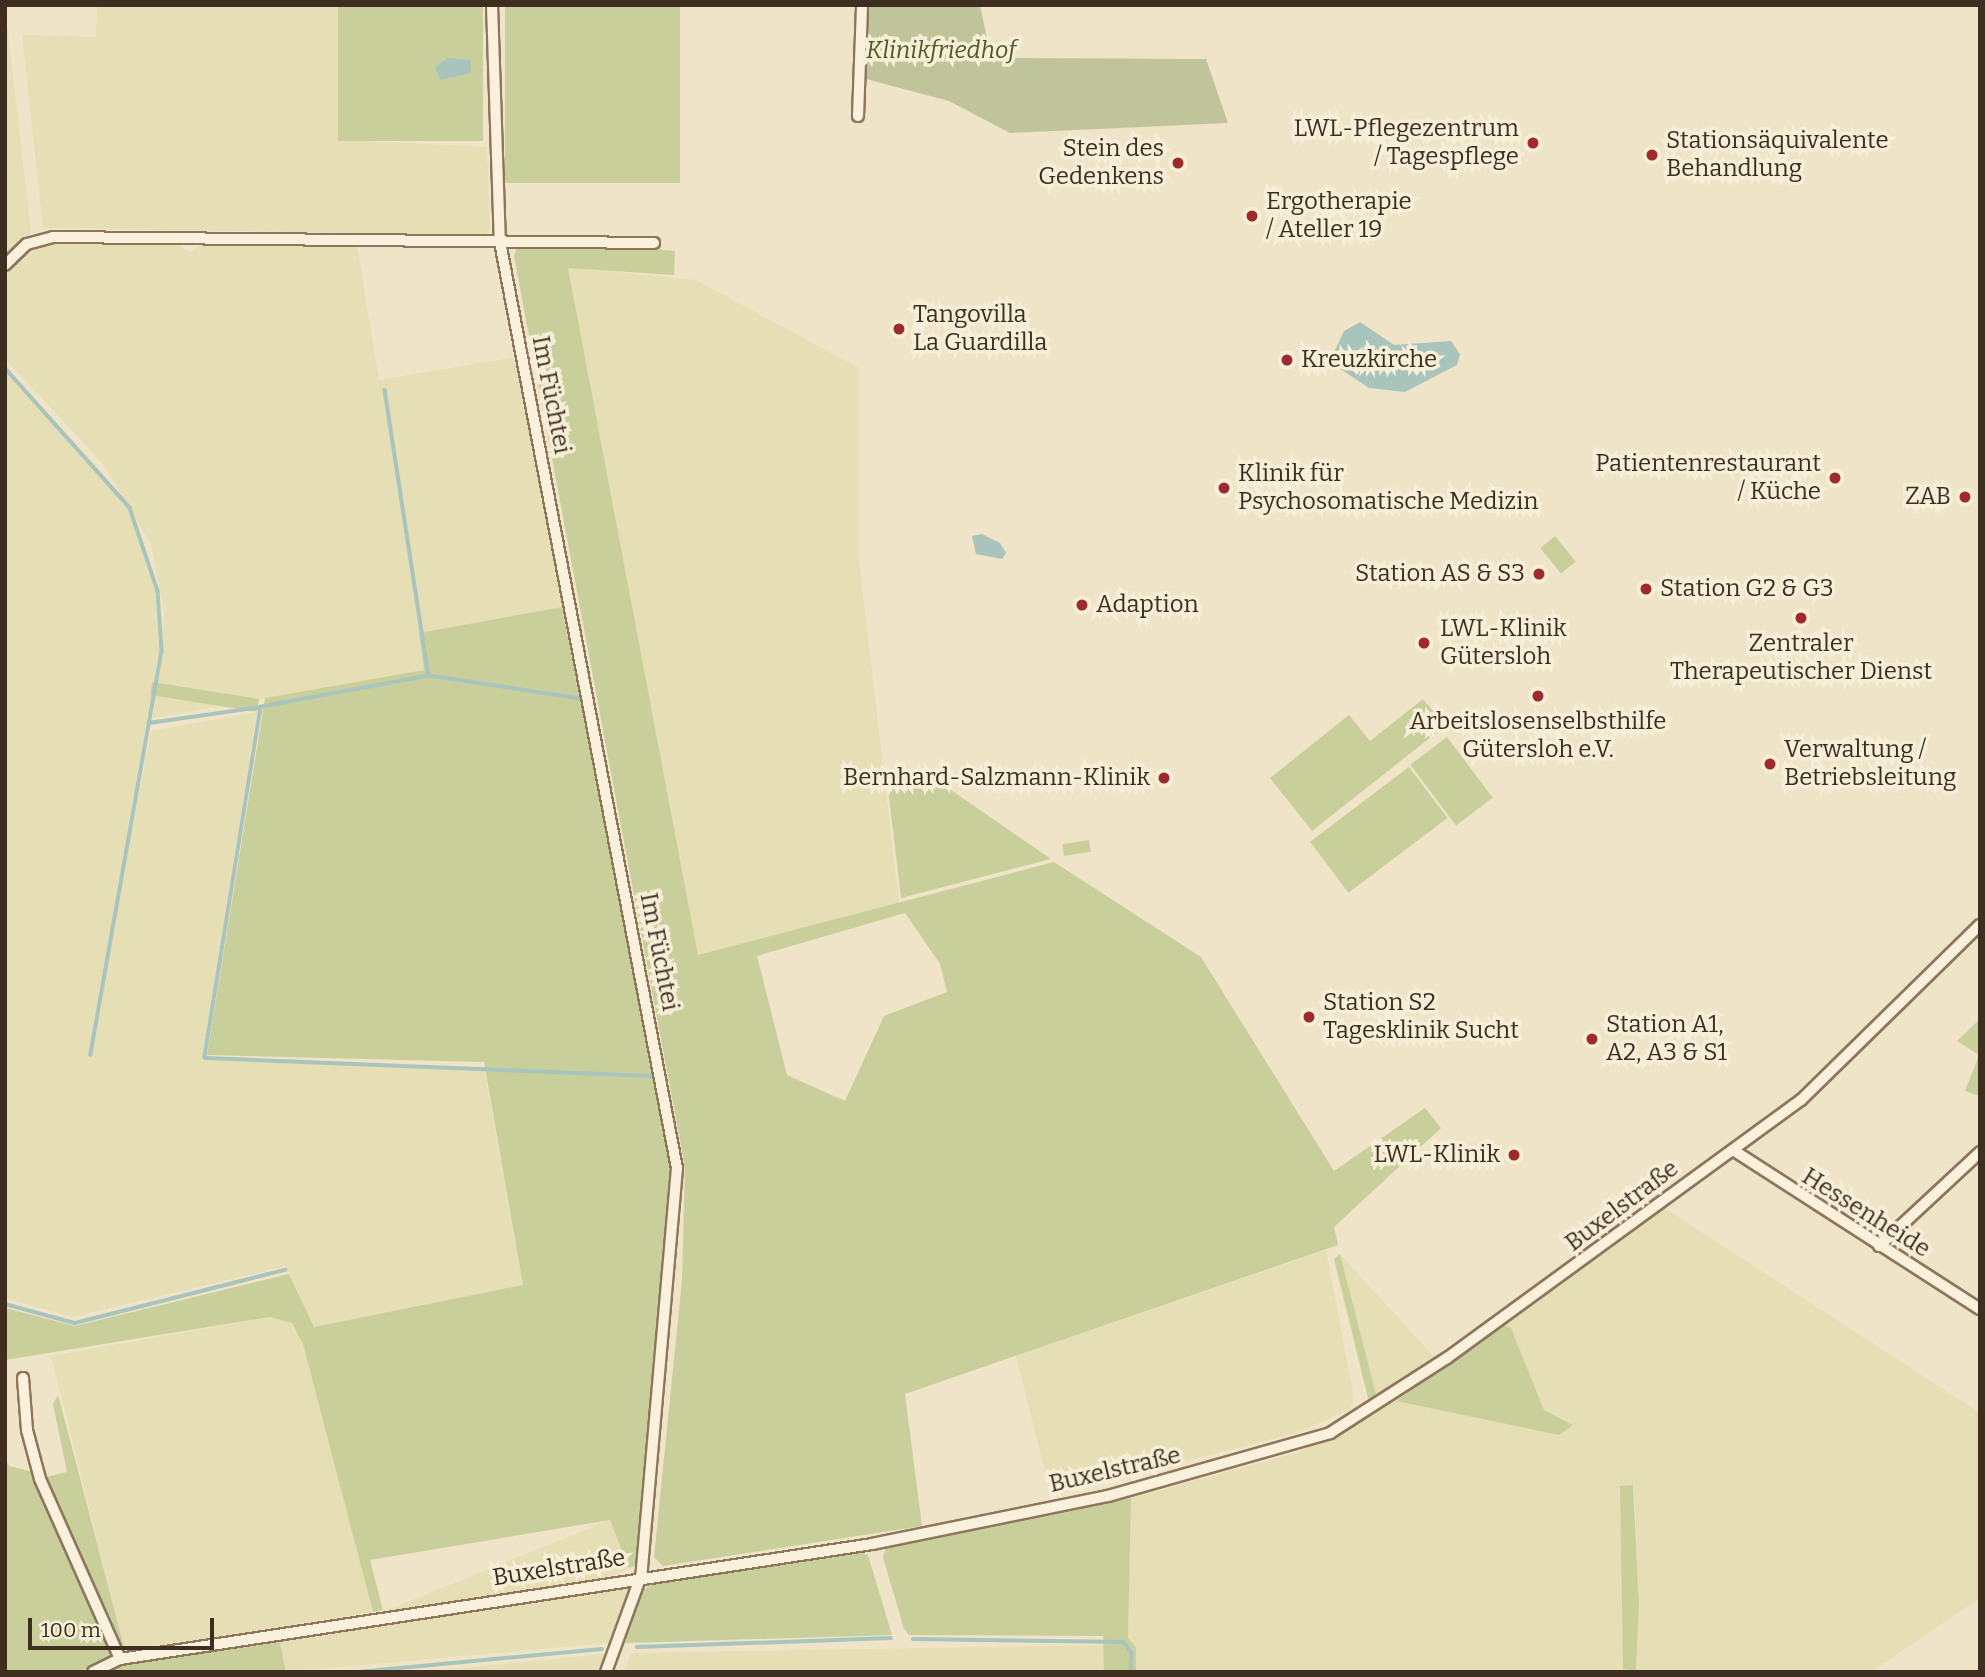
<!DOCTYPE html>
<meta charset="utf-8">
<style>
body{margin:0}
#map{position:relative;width:1985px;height:1677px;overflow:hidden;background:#f0e4c8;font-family:Bitter,serif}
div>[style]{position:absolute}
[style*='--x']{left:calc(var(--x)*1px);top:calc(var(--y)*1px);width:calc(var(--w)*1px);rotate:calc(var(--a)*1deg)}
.farmland>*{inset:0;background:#e6deb5;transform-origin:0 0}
.green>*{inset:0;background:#c9cf9b;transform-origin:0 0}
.cemetery>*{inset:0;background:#bfc49a}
.water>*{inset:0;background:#a9c4bc}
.stream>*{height:3.5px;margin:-1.75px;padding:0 1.75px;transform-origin:1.75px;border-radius:1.75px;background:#a9c4bc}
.roads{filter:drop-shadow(2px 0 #8d765c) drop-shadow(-2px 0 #8d765c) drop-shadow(0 2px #8d765c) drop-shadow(0 -2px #8d765c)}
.street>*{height:10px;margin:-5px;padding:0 5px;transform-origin:5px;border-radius:5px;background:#faf1dc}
.dots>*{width:19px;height:19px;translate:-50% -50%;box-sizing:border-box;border:4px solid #f7eed8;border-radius:50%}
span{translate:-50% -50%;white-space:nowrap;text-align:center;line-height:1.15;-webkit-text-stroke:7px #f7eed8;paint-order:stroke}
.park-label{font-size:24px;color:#4d5a26;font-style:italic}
.poi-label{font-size:24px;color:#3d2e20}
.right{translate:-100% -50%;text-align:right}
.left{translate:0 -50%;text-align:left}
.street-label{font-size:24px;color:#3d2e20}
.frame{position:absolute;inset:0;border:7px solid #3d2e20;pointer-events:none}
.scale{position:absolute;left:28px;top:1618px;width:186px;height:32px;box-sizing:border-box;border:4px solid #3d2e20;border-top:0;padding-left:9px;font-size:21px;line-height:24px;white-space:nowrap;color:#3d2e20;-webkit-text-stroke:5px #f7eed8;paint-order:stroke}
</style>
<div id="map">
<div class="farmland">
<i style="clip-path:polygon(5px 5px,31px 232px,5px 257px)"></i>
<i style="clip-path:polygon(97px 5px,338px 5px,344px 140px,487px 147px,490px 229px,485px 235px,43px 228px,22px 35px,96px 37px)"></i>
<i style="clip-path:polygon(53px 243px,178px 244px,190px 252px,202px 244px,357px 245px,379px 380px,516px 357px,562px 607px,419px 633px,424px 670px,153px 718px,164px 612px,151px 544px,103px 464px,5px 359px,5px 276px,39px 245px)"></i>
<i style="clip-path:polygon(567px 267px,696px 280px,859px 368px,859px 560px,899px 903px,698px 955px)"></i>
<i style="clip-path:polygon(5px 372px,98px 468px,128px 508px,155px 590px,159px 650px,88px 1056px,151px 731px,257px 712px,202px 1060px,484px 1069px,523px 1285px,314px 1327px,286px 1266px,72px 1317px,5px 1298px)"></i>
<i style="clip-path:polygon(evenodd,1663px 1207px,1980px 1413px,1980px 1598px,1871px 1672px,1136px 1672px,1136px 1647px,1128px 1638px,1131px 1498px,1299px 1452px,1396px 1401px,1559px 1434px,1572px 1424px,1544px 1410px,1511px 1328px,1504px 1325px,1663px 1207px,1634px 1485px,1639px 1604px,1636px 1671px,1623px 1668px,1620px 1486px,1634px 1485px)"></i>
<i style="clip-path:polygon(1326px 1250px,1354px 1398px,1350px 1409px,1296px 1433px,1051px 1495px,1016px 1356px)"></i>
<i style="clip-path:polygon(1340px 1254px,1435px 1358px,1378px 1398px,1377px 1398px)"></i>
<i style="clip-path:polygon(270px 1317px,292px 1322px,303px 1344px,373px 1612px,125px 1651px,51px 1356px)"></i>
<i style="left:610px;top:1520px;width:52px;height:244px;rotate:68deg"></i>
<i style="clip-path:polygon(623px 1584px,628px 1589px,608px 1643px,286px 1672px,279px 1638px)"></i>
<i style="clip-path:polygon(1104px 1645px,1104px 1672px,624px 1672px,631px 1653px)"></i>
<i style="clip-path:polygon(605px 1654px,598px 1672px,422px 1672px)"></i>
</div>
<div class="green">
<i style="left:338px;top:5px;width:145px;height:136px"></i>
<i style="left:505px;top:5px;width:175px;height:178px"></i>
<i style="clip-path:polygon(evenodd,636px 247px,675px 251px,674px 275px,568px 268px,698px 955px,1054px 862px,1201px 957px,1334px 1171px,1425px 1108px,1441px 1128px,1334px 1227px,1338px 1245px,905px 1394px,922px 1526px,663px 1566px,654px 1557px,682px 1280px,685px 1167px,514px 256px,517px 248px,636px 247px,905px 913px,940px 964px,947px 992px,884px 1016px,845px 1101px,787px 1075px,757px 956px,905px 913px)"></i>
<i style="left:1555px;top:536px;width:33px;height:19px;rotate:51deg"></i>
<i style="clip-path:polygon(562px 607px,671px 1169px,638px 1565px,629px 1568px,610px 1520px,370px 1560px,383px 1610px,373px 1612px,303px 1344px,292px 1323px,270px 1317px,5px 1360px,5px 1308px,75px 1326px,289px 1274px,314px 1327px,523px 1285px,484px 1062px,207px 1055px,265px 698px,424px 670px,419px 633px)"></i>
<i style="left:259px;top:699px;width:13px;height:108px;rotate:99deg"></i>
<i style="clip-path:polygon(1423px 699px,1445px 726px,1312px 831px,1270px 778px,1349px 715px,1370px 741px)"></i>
<i style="left:1447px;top:737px;width:76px;height:46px;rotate:53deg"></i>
<i style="left:1409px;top:767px;width:64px;height:124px;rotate:53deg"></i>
<i style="clip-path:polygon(930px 784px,948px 788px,1051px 859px,901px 898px,888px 789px)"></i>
<i style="left:1089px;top:840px;width:12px;height:27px;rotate:81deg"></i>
<i style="clip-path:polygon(1980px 1019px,1980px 1096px,1965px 1091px,1979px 1055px,1957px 1041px)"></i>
<i style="clip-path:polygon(1340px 1254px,1377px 1398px,1369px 1402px,1334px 1259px)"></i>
<i style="clip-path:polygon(1504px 1325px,1511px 1328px,1544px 1410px,1573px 1425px,1559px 1435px,1396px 1401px)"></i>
<i style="clip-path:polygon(58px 1395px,78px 1470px,125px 1651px,46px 1477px,67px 1472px,53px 1404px)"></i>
<i style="clip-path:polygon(5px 1457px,9px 1466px,33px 1472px,113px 1656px,79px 1672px,5px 1672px)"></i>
<i style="clip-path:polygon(1633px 1485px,1639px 1604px,1636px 1671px,1623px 1669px,1620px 1486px)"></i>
<i style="clip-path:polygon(1131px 1498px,1128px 1638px,1136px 1647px,1136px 1672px,1104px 1672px,1103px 1636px,909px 1635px,904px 1629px,883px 1557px,886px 1547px)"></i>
<i style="clip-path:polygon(858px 1551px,868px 1555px,892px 1635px,625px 1643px,643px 1590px,658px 1581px)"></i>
<i style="clip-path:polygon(279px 1638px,286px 1672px,105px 1672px,121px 1665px)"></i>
</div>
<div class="cemetery">
<i style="clip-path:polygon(869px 5px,980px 5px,991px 58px,1206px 59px,1228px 123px,1010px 133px,949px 101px,866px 79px)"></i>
</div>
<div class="water">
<i style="clip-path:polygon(448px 58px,470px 60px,471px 73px,440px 80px,435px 67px)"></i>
<i style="clip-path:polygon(1360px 322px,1394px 345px,1451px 341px,1460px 354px,1457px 365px,1405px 392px,1369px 388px,1336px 366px,1334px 352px,1344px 331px)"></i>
<i style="clip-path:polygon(982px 534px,1000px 543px,1006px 553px,1002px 559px,976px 554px,972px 536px)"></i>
</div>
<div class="stream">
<i style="--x:5;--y:368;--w:188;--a:48.2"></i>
<i style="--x:130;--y:508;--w:88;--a:71.4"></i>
<i style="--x:158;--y:591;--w:60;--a:86.2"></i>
<i style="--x:162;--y:651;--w:410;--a:100"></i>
<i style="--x:385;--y:390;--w:289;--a:81.3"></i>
<i style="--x:580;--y:699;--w:153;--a:-171.3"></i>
<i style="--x:429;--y:676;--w:171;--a:169.5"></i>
<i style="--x:261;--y:707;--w:355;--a:99.1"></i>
<i style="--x:205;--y:1058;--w:446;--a:2.3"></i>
<i style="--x:149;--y:723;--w:113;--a:-8.1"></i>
<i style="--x:5;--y:1304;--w:73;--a:15.2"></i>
<i style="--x:75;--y:1323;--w:217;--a:-14.2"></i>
<i style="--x:913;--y:1639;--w:211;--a:0.8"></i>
<i style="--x:1124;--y:1642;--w:14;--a:54"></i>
<i style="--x:1132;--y:1653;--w:19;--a:93"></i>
<i style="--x:637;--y:1647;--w:254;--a:-2"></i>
<i style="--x:358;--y:1672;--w:245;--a:-5.4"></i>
</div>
<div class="roads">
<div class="street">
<i style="--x:492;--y:5;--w:237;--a:88.1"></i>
<i style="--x:500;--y:242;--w:943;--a:79.18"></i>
<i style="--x:677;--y:1168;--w:410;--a:95"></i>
<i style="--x:641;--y:1576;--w:102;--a:110"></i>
<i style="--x:858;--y:116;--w:111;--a:-87.9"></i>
<i style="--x:5;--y:265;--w:30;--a:-44"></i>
<i style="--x:27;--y:244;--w:27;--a:-15"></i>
<i style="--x:53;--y:237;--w:601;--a:0.57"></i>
<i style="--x:1733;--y:1150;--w:294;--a:32.8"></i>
<i style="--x:1879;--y:1246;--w:138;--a:-42.9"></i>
<i style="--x:23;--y:1378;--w:52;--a:85.6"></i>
<i style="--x:27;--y:1430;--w:51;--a:75.1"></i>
<i style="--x:40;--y:1479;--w:197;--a:66"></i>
<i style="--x:93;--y:1672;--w:30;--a:-26"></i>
<i style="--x:120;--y:1659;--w:761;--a:-8.69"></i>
<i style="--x:872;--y:1544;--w:241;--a:-11.5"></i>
<i style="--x:1108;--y:1496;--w:231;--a:-15.8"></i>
<i style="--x:1330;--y:1433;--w:139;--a:-32.7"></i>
<i style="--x:1447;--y:1358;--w:438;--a:-36.1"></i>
<i style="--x:1801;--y:1100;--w:250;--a:-44.4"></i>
</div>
</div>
<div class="dots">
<i style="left:1533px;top:143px;background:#9e2a2b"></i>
<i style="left:1652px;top:155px;background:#9e2a2b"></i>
<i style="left:1178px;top:163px;background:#9e2a2b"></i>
<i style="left:1252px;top:216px;background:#9e2a2b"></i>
<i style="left:899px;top:329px;background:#9e2a2b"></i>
<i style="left:1287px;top:360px;background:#9e2a2b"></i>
<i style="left:1835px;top:478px;background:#9e2a2b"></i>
<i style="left:1224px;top:488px;background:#9e2a2b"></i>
<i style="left:1965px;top:497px;background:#9e2a2b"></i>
<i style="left:1539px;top:574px;background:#9e2a2b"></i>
<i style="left:1646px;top:589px;background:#9e2a2b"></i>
<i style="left:1082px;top:605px;background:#9e2a2b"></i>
<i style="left:1801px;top:618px;background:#9e2a2b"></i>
<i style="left:1424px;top:643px;background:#9e2a2b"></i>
<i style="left:1538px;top:696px;background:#9e2a2b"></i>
<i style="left:1770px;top:764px;background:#9e2a2b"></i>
<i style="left:1164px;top:778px;background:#9e2a2b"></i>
<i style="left:1309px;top:1017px;background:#9e2a2b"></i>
<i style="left:1592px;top:1039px;background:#9e2a2b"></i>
<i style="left:1514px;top:1155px;background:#9e2a2b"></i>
</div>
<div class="park-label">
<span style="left:941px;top:51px">Klinikfriedhof</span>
</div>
<div class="poi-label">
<span class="right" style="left:1519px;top:143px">LWL-Pflegezentrum<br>/ Tagespflege</span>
<span class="left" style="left:1666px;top:155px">Stationsäquivalente<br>Behandlung</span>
<span class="right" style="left:1164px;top:163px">Stein des<br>Gedenkens</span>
<span class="left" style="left:1266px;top:216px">Ergotherapie<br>/ Ateller 19</span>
<span class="left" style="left:913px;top:329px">Tangovilla<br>La Guardilla</span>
<span class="left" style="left:1301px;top:360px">Kreuzkirche</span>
<span class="right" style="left:1821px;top:478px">Patientenrestaurant<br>/ Küche</span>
<span class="left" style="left:1238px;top:488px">Klinik für<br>Psychosomatische Medizin</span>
<span class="right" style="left:1951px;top:497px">ZAB</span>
<span class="right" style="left:1525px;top:574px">Station AS &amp; S3</span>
<span class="left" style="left:1660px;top:589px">Station G2 &amp; G3</span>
<span class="left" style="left:1096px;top:605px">Adaption</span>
<span class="left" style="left:1440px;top:643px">LWL-Klinik<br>Gütersloh</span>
<span style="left:1801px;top:658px">Zentraler<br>Therapeutischer Dienst</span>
<span style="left:1538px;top:736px">Arbeitslosenselbsthilfe<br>Gütersloh e.V.</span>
<span class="left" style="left:1784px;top:764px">Verwaltung /<br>Betriebsleitung</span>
<span class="right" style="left:1150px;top:778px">Bernhard-Salzmann-Klinik</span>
<span class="left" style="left:1323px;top:1017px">Station S2<br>Tagesklinik Sucht</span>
<span class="left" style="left:1606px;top:1039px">Station A1,<br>A2, A3 &amp; S1</span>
<span class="right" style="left:1500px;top:1155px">LWL-Klinik</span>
</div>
<div class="street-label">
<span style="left:551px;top:395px;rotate:79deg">Im Füchtei</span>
<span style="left:659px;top:952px;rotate:79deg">Im Füchtei</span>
<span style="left:1622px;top:1206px;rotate:-37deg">Buxelstraße</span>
<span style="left:1866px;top:1213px;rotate:32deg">Hessenheide</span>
<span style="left:1115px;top:1470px;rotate:-13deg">Buxelstraße</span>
<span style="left:559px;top:1568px;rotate:-9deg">Buxelstraße</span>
</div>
<div class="frame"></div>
<div class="scale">100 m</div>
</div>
